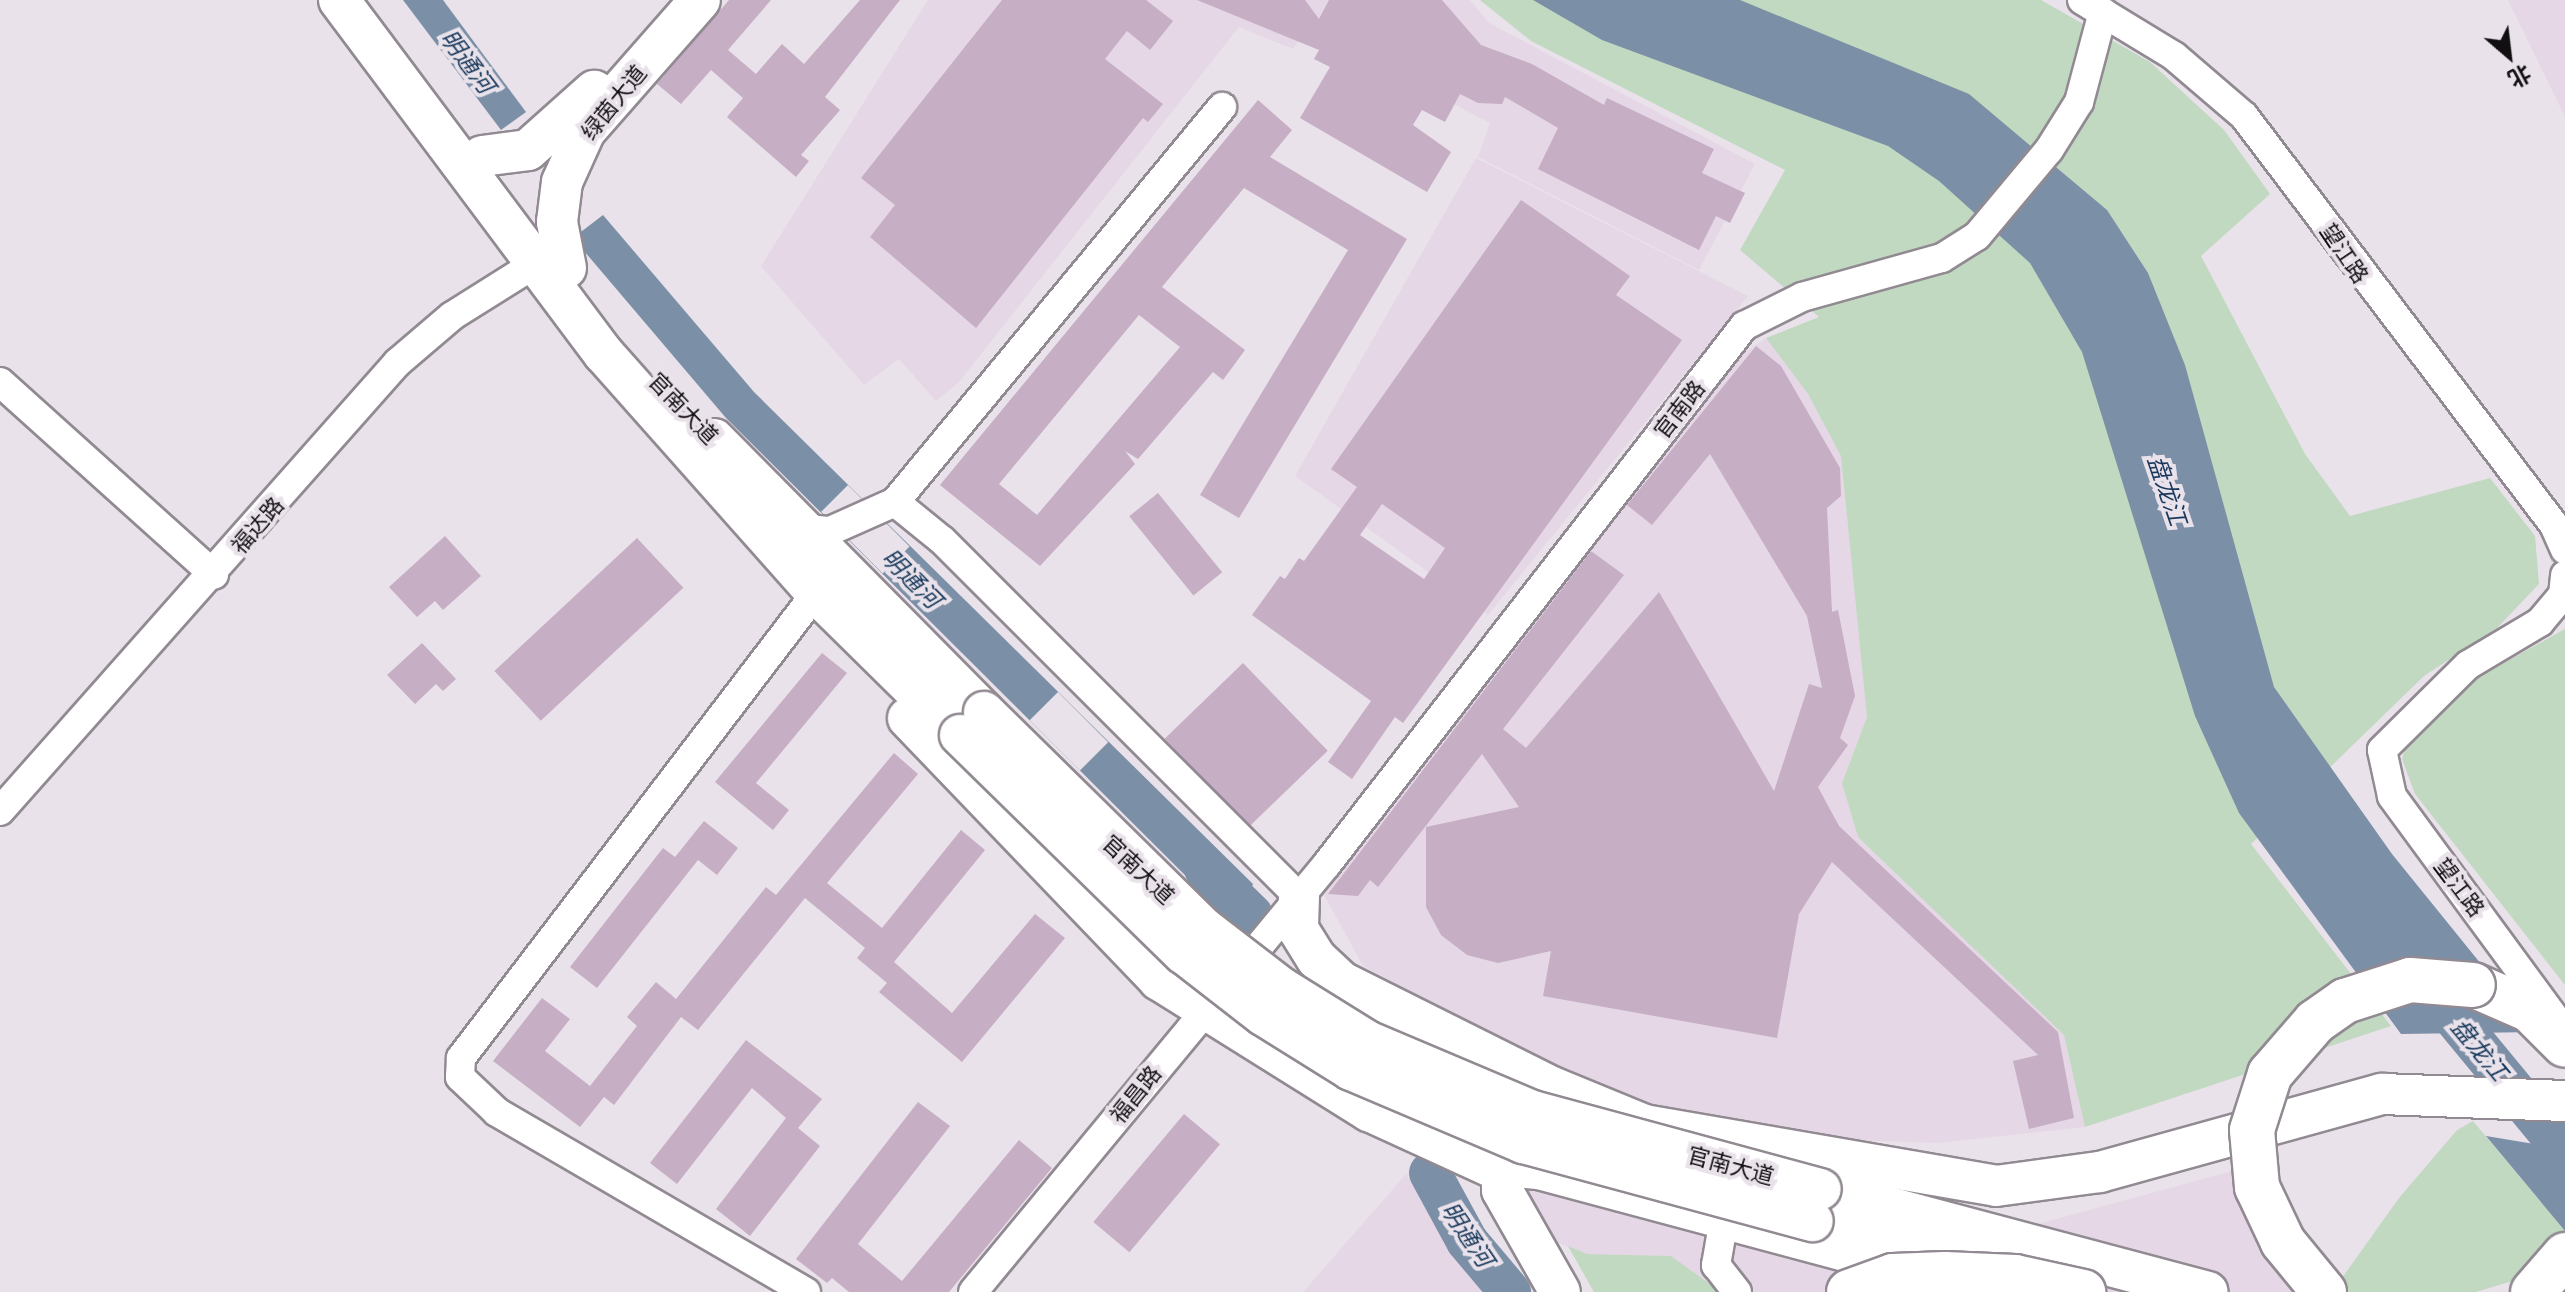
<!DOCTYPE html>
<meta charset="utf-8">
<style>
body{margin:0}
#map{position:relative;width:2565px;height:1292px;overflow:hidden;background:#eae2ea;font-family:"Open Sans","Noto Sans SC",sans-serif}
div>[style]{position:absolute}
[style*='--x']{left:calc(var(--x)*1px);top:calc(var(--y)*1px);width:calc(var(--w)*1px);rotate:calc(var(--a)*1deg)}
.built>*{inset:0;background:#e5d7e5}
.green>*{inset:0;background:#c1d8c1}
.water>*{inset:0;background:#7b90a7}
.pier>*{inset:0;background:#eae2ea;transform-origin:0 0}
.river>*{height:42px;margin:-21px;padding:0 21px;transform-origin:21px;border-radius:21px;background:#7b90a7}
.building>*{inset:0;background:#c6aec5;transform-origin:0 0}
.roads{filter:drop-shadow(2px 0 #928a92) drop-shadow(-2px 0 #928a92) drop-shadow(0 2px #928a92) drop-shadow(0 -2px #928a92)}
.street>*{height:28px;margin:-14px;padding:0 14px;transform-origin:14px;border-radius:14px;background:#fff}
.secondary>*{height:40px;margin:-20px;padding:0 20px;transform-origin:20px;border-radius:20px;background:#fff}
.highway>*{height:44px;margin:-22px;padding:0 22px;transform-origin:22px;border-radius:22px;background:#fff}
.bridges{filter:drop-shadow(2px 0 #928a92) drop-shadow(-2px 0 #928a92) drop-shadow(0 2px #928a92) drop-shadow(0 -2px #928a92)}
.secondary-bridge>*{height:40px;margin:-20px;padding:0 20px;transform-origin:20px;border-radius:20px;background:#fff}
.highway-bridge>*{height:44px;margin:-22px;padding:0 22px;transform-origin:22px;border-radius:22px;background:#fff}
span{translate:-50% -50%;white-space:nowrap;text-align:center;line-height:1.15;-webkit-text-stroke:8px #eae2ea;paint-order:stroke}
.street-label{font-size:22px;color:#110f11}
.water-label{font-size:24px;color:#18395c;font-style:italic}
.north{position:absolute;left:2469px;top:16px;width:80px;height:80px;-webkit-text-stroke:6px #eae2ea;paint-order:stroke;rotate:152deg;font-size:22px;font-weight:700;line-height:32px;text-align:center;color:#110f11}
.north::after{content:'';display:block;margin:auto;width:28px;height:36px;background:#110f11;clip-path:polygon(50% 0,100% 100%,50% 72%,0 100%)}
</style>
<div id="map">
<div class="built">
<i style="clip-path:polygon(928px 0,1470px 0,1489px 23px,1755px 164px,1699px 270px,1478px 157px,1490px 123px,1307px 28px,1293px 49px,1239px 27px,959px 382px,936px 401px,899px 359px,864px 385px,761px 266px)"></i>
<i style="clip-path:polygon(2508px 0,2565px 0,2565px 117px)"></i>
<i style="clip-path:polygon(1476px 158px,1748px 296px,1488px 615px,1295px 476px)"></i>
<i style="clip-path:polygon(1766px 338px,1808px 394px,1841px 455px,1867px 717px,1842px 782px,1858px 837px,2064px 1035px,2085px 1127px,1938px 1143px,1787px 1138px,1709px 1122px,1592px 1085px,1363px 966px,1324px 895px,1738px 357px)"></i>
<i style="clip-path:polygon(1559px 1113px,2009px 1224px,2042px 1223px,2236px 1170px,2259px 1248px,2296px 1292px,1721px 1292px,1671px 1256px,1587px 1254px,1542px 1237px,1521px 1191px)"></i>
<i style="clip-path:polygon(1406px 1174px,1439px 1232px,1487px 1292px,1303px 1292px)"></i>
</div>
<div class="green">
<i style="clip-path:polygon(1480px 0,2041px 0,2150px 62px,2224px 130px,2270px 194px,2201px 256px,2305px 454px,2350px 516px,2490px 478px,2535px 536px,2539px 584px,2497px 628px,2424px 676px,2251px 844px,2391px 1026px,2085px 1127px,2064px 1035px,1858px 837px,1842px 783px,1867px 717px,1841px 456px,1808px 394px,1766px 338px,1819px 317px,1740px 250px,1785px 170px,1531px 41px)"></i>
<i style="clip-path:polygon(2565px 629px,2565px 985px,2415px 794px,2402px 759px,2409px 736px,2472px 681px)"></i>
<i style="clip-path:polygon(2473px 1121px,2565px 1231px,2565px 1265px,2476px 1292px,2332px 1292px,2399px 1198px,2457px 1130px)"></i>
<i style="clip-path:polygon(1568px 1246px,1587px 1254px,1671px 1256px,1721px 1292px,1594px 1292px)"></i>
</div>
<div class="water">
<i style="clip-path:polygon(403px 0,443px 0,526px 112px,501px 130px)"></i>
<i style="clip-path:polygon(1533px 0,1740px 0,1969px 94px,2107px 210px,2148px 273px,2185px 365px,2274px 687px,2392px 854px,2536px 1032px,2401px 1034px,2239px 813px,2195px 716px,2082px 352px,2030px 263px,1939px 181px,1888px 146px,1602px 40px)"></i>
<i style="clip-path:polygon(603px 215px,754px 392px,1253px 884px,1244px 908px,1225px 915px,726px 418px,573px 238px)"></i>
<i style="clip-path:polygon(2486px 1136px,2565px 1149px,2565px 1231px)"></i>
<i style="clip-path:polygon(1432px 1174px,1455px 1185px,1478px 1232px,1528px 1292px,1491px 1292px,1455px 1248px,1418px 1187px)"></i>
</div>
<div class="pier">
<i style="left:848px;top:485px;width:87px;height:38px;rotate:45deg"></i>
<i style="left:1058px;top:692px;width:71px;height:40px;rotate:45deg"></i>
</div>
<div class="river">
<i style="--x:1205;--y:869;--w:66;--a:44.4"></i>
<i style="--x:2428;--y:986;--w:215;--a:50.5"></i>
<i style="--x:1430;--y:1173;--w:77;--a:61.4"></i>
<i style="--x:1467;--y:1241;--w:67;--a:49.9"></i>
</div>
<div class="building">
<i style="clip-path:polygon(729px 0,771px 0,728px 50px,756px 74px,782px 44px,804px 64px,860px 0,900px 0,825px 97px,840px 110px,801px 155px,809px 161px,796px 177px,727px 117px,743px 98px,711px 70px,681px 104px,657px 84px)"></i>
<i style="clip-path:polygon(1002px 0,1146px 0,1173px 21px,1150px 50px,1127px 31px,1105px 59px,1163px 104px,1148px 122px,1143px 118px,976px 328px,870px 237px,895px 205px,861px 178px)"></i>
<i style="clip-path:polygon(1197px 0,1305px 0,1319px 19px,1329px 0,1442px 0,1481px 45px,1532px 64px,1604px 105px,1607px 98px,1714px 149px,1702px 173px,1745px 193px,1730px 223px,1716px 216px,1699px 250px,1538px 169px,1558px 128px,1505px 97px,1502px 104px,1478px 103px,1460px 94px,1445px 122px,1422px 110px,1413px 125px,1451px 152px,1427px 192px,1300px 118px,1330px 67px,1314px 59px,1319px 50px)"></i>
<i style="clip-path:polygon(evenodd,1258px 100px,1292px 130px,1270px 157px,1407px 239px,1239px 518px,1200px 495px,1348px 250px,1244px 188px,1162px 287px,1245px 350px,1223px 380px,1213px 372px,1138px 459px,1125px 451px,1135px 464px,1040px 566px,940px 485px,1258px 100px,1139px 315px,1180px 347px,1037px 515px,999px 484px,1139px 315px)"></i>
<i style="clip-path:polygon(evenodd,1521px 200px,1630px 276px,1616px 295px,1682px 340px,1403px 723px,1395px 717px,1352px 779px,1328px 762px,1371px 701px,1252px 615px,1280px 576px,1285px 579px,1299px 558px,1304px 561px,1357px 487px,1331px 469px,1521px 200px,1382px 504px,1445px 548px,1424px 579px,1360px 535px,1382px 504px)"></i>
<i style="clip-path:polygon(1756px 346px,1781px 366px,1840px 468px,1841px 496px,1827px 508px,1832px 612px,1838px 610px,1855px 696px,1840px 738px,1848px 745px,1818px 787px,1839px 826px,2058px 1032px,2074px 1118px,2029px 1129px,2013px 1061px,2038px 1055px,1832px 862px,1799px 914px,1777px 1038px,1543px 996px,1551px 951px,1498px 963px,1467px 955px,1441px 935px,1426px 907px,1426px 827px,1519px 807px,1482px 754px,1378px 887px,1370px 880px,1358px 896px,1328px 894px,1591px 551px,1624px 575px,1503px 729px,1526px 748px,1659px 592px,1774px 791px,1809px 684px,1822px 688px,1807px 616px,1710px 454px,1652px 525px,1627px 505px)"></i>
<i style="left:1158px;top:493px;width:102px;height:37px;rotate:51deg"></i>
<i style="clip-path:polygon(445px 536px,481px 576px,443px 610px,435px 601px,417px 617px,389px 587px)"></i>
<i style="left:637px;top:538px;width:68px;height:195px;rotate:47deg"></i>
<i style="clip-path:polygon(422px 643px,456px 679px,443px 691px,436px 684px,415px 704px,387px 675px)"></i>
<i style="clip-path:polygon(822px 653px,847px 673px,756px 783px,789px 810px,773px 830px,715px 782px)"></i>
<i style="left:1243px;top:663px;width:122px;height:109px;rotate:46deg"></i>
<i style="clip-path:polygon(894px 753px,918px 774px,827px 883px,882px 928px,961px 830px,985px 850px,894px 962px,952px 1013px,1035px 914px,1065px 938px,962px 1062px,879px 992px,887px 983px,857px 958px,865px 948px,805px 898px,698px 1030px,681px 1017px,614px 1105px,604px 1097px,580px 1127px,493px 1061px,542px 998px,570px 1019px,545px 1051px,590px 1086px,637px 1026px,627px 1017px,656px 982px,676px 999px,766px 887px,776px 895px)"></i>
<i style="clip-path:polygon(704px 821px,738px 848px,717px 875px,698px 860px,597px 988px,570px 967px,663px 848px,675px 857px)"></i>
<i style="clip-path:polygon(746px 1040px,822px 1099px,798px 1128px,820px 1146px,750px 1236px,716px 1209px,786px 1118px,752px 1088px,677px 1184px,650px 1163px)"></i>
<i style="clip-path:polygon(918px 1102px,950px 1126px,858px 1244px,902px 1281px,1019px 1140px,1052px 1168px,949px 1292px,849px 1292px,832px 1278px,827px 1283px,796px 1259px)"></i>
<i style="left:1184px;top:1114px;width:47px;height:141px;rotate:40deg"></i>
</div>
<div class="roads">
<div class="street">
<i style="--x:2082;--y:0;--w:108;--a:31.3"></i>
<i style="--x:2174;--y:56;--w:92;--a:40.6"></i>
<i style="--x:2244;--y:116;--w:513;--a:52.84"></i>
<i style="--x:2554;--y:525;--w:27;--a:66"></i>
<i style="--x:0;--y:382;--w:288;--a:42"></i>
<i style="--x:895;--y:502;--w:513;--a:-50.38"></i>
<i style="--x:799;--y:528;--w:31;--a:6"></i>
<i style="--x:830;--y:531;--w:71;--a:-24"></i>
<i style="--x:895;--y:502;--w:60;--a:39"></i>
<i style="--x:942;--y:540;--w:505;--a:45"></i>
<i style="--x:0;--y:811;--w:599;--a:-48.45"></i>
<i style="--x:397;--y:363;--w:72;--a:-40.5"></i>
<i style="--x:452;--y:316;--w:98;--a:-32.1"></i>
<i style="--x:2557;--y:1021;--w:279;--a:-126.3"></i>
<i style="--x:2392;--y:796;--w:47;--a:-102.3"></i>
<i style="--x:2382;--y:750;--w:121;--a:-44.7"></i>
<i style="--x:2468;--y:665;--w:84;--a:-30.8"></i>
<i style="--x:2540;--y:622;--w:35;--a:-50"></i>
<i style="--x:2563;--y:595;--w:20;--a:-84"></i>
<i style="--x:1502;--y:1172;--w:36;--a:5"></i>
<i style="--x:1538;--y:1175;--w:375;--a:15"></i>
<i style="--x:1723;--y:1225;--w:41;--a:99.9"></i>
<i style="--x:1716;--y:1265;--w:34;--a:52"></i>
<i style="--x:806;--y:1292;--w:358;--a:-149.8"></i>
<i style="--x:497;--y:1112;--w:51;--a:-136.6"></i>
<i style="--x:460;--y:1077;--w:19;--a:-87"></i>
<i style="--x:461;--y:1058;--w:585;--a:-52.64"></i>
<i style="--x:973;--y:1292;--w:555;--a:-50.41"></i>
<i style="--x:1327;--y:864;--w:681;--a:-52.22"></i>
<i style="--x:1744;--y:326;--w:65;--a:-26.6"></i>
<i style="--x:1802;--y:297;--w:145;--a:-15.6"></i>
<i style="--x:1942;--y:258;--w:41;--a:-32.2"></i>
<i style="--x:1977;--y:236;--w:112;--a:-50.1"></i>
<i style="--x:2049;--y:150;--w:57;--a:-58"></i>
<i style="--x:2079;--y:102;--w:93;--a:-75.1"></i>
</div>
<div class="secondary">
<i style="--x:339;--y:0;--w:442;--a:53.2"></i>
<i style="--x:604;--y:354;--w:319;--a:48.4"></i>
<i style="--x:816;--y:593;--w:202;--a:44.6"></i>
<i style="--x:482;--y:156;--w:46;--a:-7.4"></i>
<i style="--x:528;--y:150;--w:89;--a:-41.8"></i>
<i style="--x:566;--y:268;--w:47;--a:-101.1"></i>
<i style="--x:557;--y:222;--w:40;--a:-82.9"></i>
<i style="--x:562;--y:182;--w:56;--a:-65.7"></i>
<i style="--x:585;--y:131;--w:174;--a:-48.7"></i>
<i style="--x:714;--y:439;--w:384;--a:45.3"></i>
<i style="--x:908;--y:718;--w:363;--a:46.2"></i>
<i style="--x:1159;--y:980;--w:248;--a:32"></i>
<i style="--x:1369;--y:1111;--w:146;--a:24.6"></i>
<i style="--x:1299;--y:897;--w:32;--a:92"></i>
<i style="--x:1298;--y:929;--w:36;--a:58"></i>
<i style="--x:1317;--y:959;--w:34;--a:43"></i>
<i style="--x:1342;--y:982;--w:235;--a:26.6"></i>
<i style="--x:1552;--y:1087;--w:100;--a:22.4"></i>
<i style="--x:1644;--y:1125;--w:357;--a:9.8"></i>
<i style="--x:1996;--y:1186;--w:105;--a:-7.7"></i>
<i style="--x:2100;--y:1172;--w:293;--a:-15.5"></i>
<i style="--x:2382;--y:1094;--w:183;--a:2.2"></i>
<i style="--x:1516;--y:1148;--w:28;--a:120"></i>
<i style="--x:1502;--y:1172;--w:18;--a:90"></i>
<i style="--x:1502;--y:1190;--w:117;--a:60.4"></i>
<i style="--x:1821;--y:1189;--w:400;--a:14.9"></i>
<i style="--x:1813;--y:1221;--w:180;--a:14.5"></i>
</div>
<div class="highway">
<i style="--x:2473;--y:985;--w:62;--a:23.7"></i>
<i style="--x:2530;--y:1010;--w:49;--a:45"></i>
<i style="--x:2533;--y:1292;--w:49;--a:-49.1"></i>
</div>
</div>
<div class="bridges">
<div class="secondary-bridge">
<i style="--x:984;--y:712;--w:308;--a:44.5"></i>
<i style="--x:1204;--y:928;--w:98;--a:37.6"></i>
<i style="--x:1282;--y:988;--w:100;--a:31.9"></i>
<i style="--x:1367;--y:1041;--w:180;--a:22.9"></i>
<i style="--x:1533;--y:1111;--w:298;--a:15.2"></i>
<i style="--x:960;--y:735;--w:312;--a:44.4"></i>
<i style="--x:1183;--y:953;--w:101;--a:37.8"></i>
<i style="--x:1263;--y:1015;--w:104;--a:32"></i>
<i style="--x:1351;--y:1070;--w:187;--a:23"></i>
<i style="--x:1523;--y:1143;--w:300;--a:15.1"></i>
</div>
<div class="highway-bridge">
<i style="--x:1849;--y:1292;--w:47;--a:-20"></i>
<i style="--x:1893;--y:1276;--w:52;--a:-2.2"></i>
<i style="--x:1945;--y:1274;--w:70;--a:2.5"></i>
<i style="--x:2015;--y:1277;--w:70;--a:12.4"></i>
<i style="--x:2324;--y:1292;--w:65;--a:-129.4"></i>
<i style="--x:2283;--y:1242;--w:61;--a:-115.3"></i>
<i style="--x:2257;--y:1187;--w:57;--a:-95"></i>
<i style="--x:2252;--y:1130;--w:59;--a:-72.2"></i>
<i style="--x:2270;--y:1074;--w:69;--a:-49.1"></i>
<i style="--x:2315;--y:1022;--w:37;--a:-35"></i>
<i style="--x:2345;--y:1001;--w:68;--a:-17.9"></i>
<i style="--x:2410;--y:980;--w:63;--a:4.5"></i>
</div>
</div>
<div class="street-label">
<span style="left:613px;top:102px;rotate:-51deg">绿茵大道</span>
<span style="left:2345px;top:253px;rotate:56deg">望江路</span>
<span style="left:684px;top:408px;rotate:46deg">官南大道</span>
<span style="left:1679px;top:409px;rotate:-52deg">官南路</span>
<span style="left:257px;top:525px;rotate:-49deg">福达路</span>
<span style="left:1139px;top:869px;rotate:43deg">官南大道</span>
<span style="left:2460px;top:887px;rotate:53deg">望江路</span>
<span style="left:1135px;top:1094px;rotate:-51deg">福昌路</span>
<span style="left:1731px;top:1165px;rotate:15deg">官南大道</span>
</div>
<div class="water-label">
<span style="left:468px;top:61px;rotate:53deg">明通河</span>
<span style="left:2168px;top:490px;rotate:71deg">盘龙江</span>
<span style="left:912px;top:578px;rotate:45deg">明通河</span>
<span style="left:2480px;top:1049px;rotate:50deg">盘龙江</span>
<span style="left:1468px;top:1234px;rotate:56deg">明通河</span>
</div>
<div class="north">北</div>
</div>
